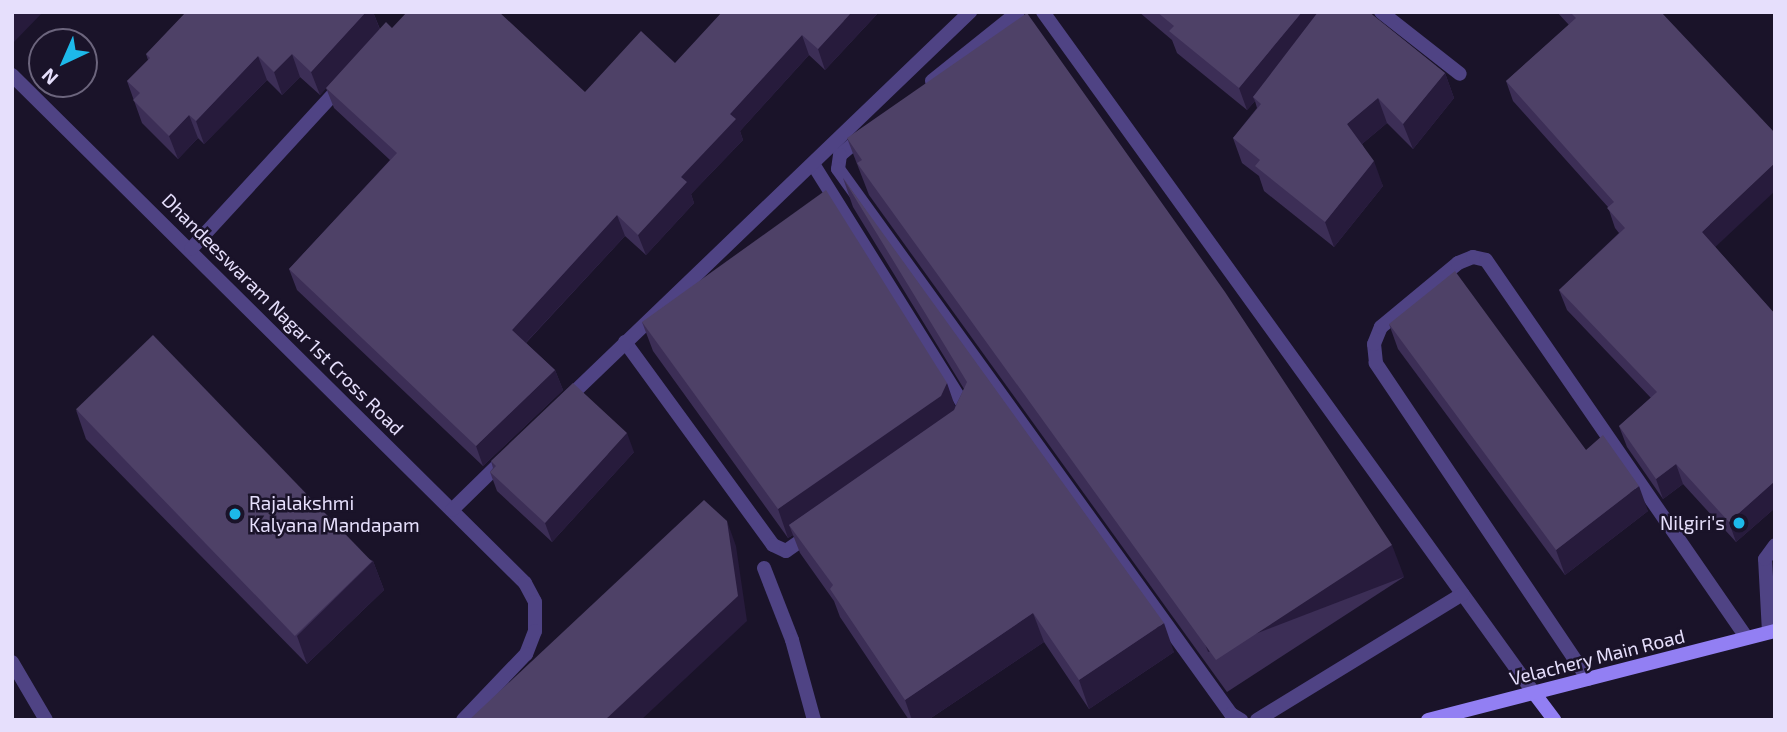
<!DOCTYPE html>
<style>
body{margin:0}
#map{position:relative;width:1787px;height:732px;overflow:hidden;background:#1a1329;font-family:"Exo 2",sans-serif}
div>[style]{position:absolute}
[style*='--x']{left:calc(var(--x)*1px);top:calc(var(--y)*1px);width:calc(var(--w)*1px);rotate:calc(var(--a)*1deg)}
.lane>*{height:14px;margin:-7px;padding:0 7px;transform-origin:7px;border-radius:7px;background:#4f4384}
.street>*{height:14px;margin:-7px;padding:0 7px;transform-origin:7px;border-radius:7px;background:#4f4384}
.secondary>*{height:14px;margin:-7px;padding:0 7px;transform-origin:7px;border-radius:7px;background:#927ff3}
.wall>*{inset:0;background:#3c2e56}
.shaded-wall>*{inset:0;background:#271b3c;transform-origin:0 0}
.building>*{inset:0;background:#4e4167;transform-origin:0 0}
.dots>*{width:19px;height:19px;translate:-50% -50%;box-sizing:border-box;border:4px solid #1a1329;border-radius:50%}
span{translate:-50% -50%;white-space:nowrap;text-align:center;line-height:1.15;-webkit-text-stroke:5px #1a1329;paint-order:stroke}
.street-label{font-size:19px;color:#e6dffc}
.poi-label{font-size:19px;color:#e6dffc}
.left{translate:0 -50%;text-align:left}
.right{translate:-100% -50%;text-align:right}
.frame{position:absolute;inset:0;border:14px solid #e6dffc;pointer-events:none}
.north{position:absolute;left:28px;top:28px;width:70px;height:70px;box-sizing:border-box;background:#1a1329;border:2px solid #6c657d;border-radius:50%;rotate:224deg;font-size:19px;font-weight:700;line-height:28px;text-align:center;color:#e6dffc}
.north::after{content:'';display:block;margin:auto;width:24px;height:32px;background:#1db9ea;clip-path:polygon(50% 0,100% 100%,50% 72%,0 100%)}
</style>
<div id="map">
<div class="lane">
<i style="--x:764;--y:568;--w:77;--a:68.7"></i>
<i style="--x:792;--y:640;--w:83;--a:74.6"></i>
</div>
<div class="street">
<i style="--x:1043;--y:12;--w:840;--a:54.21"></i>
<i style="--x:1381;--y:12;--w:100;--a:38.1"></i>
<i style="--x:12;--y:75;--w:722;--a:44.72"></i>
<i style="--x:525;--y:583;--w:21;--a:62"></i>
<i style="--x:535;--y:602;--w:29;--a:90"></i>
<i style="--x:535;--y:631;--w:25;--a:111"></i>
<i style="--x:526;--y:654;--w:91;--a:133.7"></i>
<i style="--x:932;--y:81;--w:110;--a:-38.7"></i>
<i style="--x:864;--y:135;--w:31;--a:140"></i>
<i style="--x:840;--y:155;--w:14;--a:98"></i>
<i style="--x:838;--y:169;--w:672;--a:54.2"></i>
<i style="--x:1231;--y:714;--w:12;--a:31"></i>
<i style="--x:813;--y:164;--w:292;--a:58"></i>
<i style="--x:191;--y:249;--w:223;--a:-47.4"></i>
<i style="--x:625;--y:342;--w:251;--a:53.9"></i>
<i style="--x:773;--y:545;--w:14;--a:25"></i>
<i style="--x:786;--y:551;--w:29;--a:-35"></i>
<i style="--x:567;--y:399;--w:559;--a:-43.84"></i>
<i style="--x:452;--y:510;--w:73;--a:-44.4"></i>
<i style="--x:1769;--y:632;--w:73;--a:-93.1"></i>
<i style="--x:1765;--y:559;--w:17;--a:-54"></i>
<i style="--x:12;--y:662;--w:67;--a:59.6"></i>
<i style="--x:1588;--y:679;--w:381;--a:-123.9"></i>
<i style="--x:1376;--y:363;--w:19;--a:-96"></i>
<i style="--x:1374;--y:344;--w:18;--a:-68"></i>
<i style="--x:1381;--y:327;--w:100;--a:-39.7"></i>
<i style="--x:1458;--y:263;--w:16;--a:-22"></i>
<i style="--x:1473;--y:257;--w:13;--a:13"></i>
<i style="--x:1486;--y:260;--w:459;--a:55.4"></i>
<i style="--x:1257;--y:720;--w:241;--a:-31.5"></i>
</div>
<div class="secondary">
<i style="--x:1534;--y:693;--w:34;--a:53"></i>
<i style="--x:1428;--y:720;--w:358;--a:-14.4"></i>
</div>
<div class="wall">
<i style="clip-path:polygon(373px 12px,380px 29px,392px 28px,585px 92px,675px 63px,879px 12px,825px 70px,809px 55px,740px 131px,743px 140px,691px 194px,694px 203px,646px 255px,625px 236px,526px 343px,555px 370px,563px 390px,483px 466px,297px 290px,289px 269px,390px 160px,334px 108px,326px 88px,320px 95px,300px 77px,282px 95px,267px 80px,204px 144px,198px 138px,178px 159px,142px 123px,127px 81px,148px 60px,146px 54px)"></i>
<i style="clip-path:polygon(1139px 12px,1369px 12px,1445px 73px,1454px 98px,1413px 149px,1387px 123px,1362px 144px,1383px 186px,1334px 247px,1264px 191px,1259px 176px,1242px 163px,1233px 138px,1257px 108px,1255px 101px,1247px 110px,1177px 53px,1172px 40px)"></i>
<i style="clip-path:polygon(1557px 12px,1661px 12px,1715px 247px,1775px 314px,1775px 508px,1736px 542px,1683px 484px,1663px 499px,1627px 447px,1619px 426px,1651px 398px,1567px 310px,1559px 290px,1619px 233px,1615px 228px,1608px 207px,1513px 101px,1506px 81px,1569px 25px)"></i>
<i style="clip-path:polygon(847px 138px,1404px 577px,1227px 692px,869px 195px)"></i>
<i style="clip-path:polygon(843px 178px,1174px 652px,1089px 709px,1044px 642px,928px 720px,909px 720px,840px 617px,834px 601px,800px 553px,793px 535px,788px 538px,653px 351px,642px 322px,955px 407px,964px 389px,853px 207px)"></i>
<i style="clip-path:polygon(1389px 324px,1586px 450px,1648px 511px,1565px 575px,1398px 349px)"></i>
<i style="clip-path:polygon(76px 410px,373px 561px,384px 590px,307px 664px,86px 439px)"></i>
<i style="clip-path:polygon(634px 452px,552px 542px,497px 491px,490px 472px,493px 468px,491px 461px)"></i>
</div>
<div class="shaded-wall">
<i style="clip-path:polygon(43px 12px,12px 44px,12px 13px)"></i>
<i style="clip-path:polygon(366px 12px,373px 12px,380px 30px,320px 95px,311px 72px)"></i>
<i style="clip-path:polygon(852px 12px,879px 12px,825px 70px,818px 49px)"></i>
<i style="clip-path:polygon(1302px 12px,1328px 12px,1253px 97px,1255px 101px,1247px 110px,1239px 88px)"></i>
<i style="clip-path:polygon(802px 35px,809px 55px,740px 131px,743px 140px,691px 194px,694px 203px,646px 255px,638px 235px,681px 177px,730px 114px)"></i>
<i style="clip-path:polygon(292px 54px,300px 77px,282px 95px,274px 72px)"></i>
<i style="clip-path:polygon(258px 56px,267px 80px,204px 144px,196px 121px)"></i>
<i style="clip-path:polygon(1445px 73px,1454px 98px,1413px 149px,1403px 124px)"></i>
<i style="clip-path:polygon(1378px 98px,1387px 123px,1356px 149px,1347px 124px)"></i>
<i style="clip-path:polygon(189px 115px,198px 138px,178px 159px,169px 136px)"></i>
<i style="clip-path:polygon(1374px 161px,1383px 186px,1334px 247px,1325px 222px)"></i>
<i style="clip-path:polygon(1775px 163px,1775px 191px,1710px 252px,1702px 232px)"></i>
<i style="clip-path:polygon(617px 215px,625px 236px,519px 350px,512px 330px)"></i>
<i style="clip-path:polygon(555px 370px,563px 390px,483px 466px,476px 446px)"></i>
<i style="clip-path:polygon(947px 383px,957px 412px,789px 525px,793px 535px,788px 538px,778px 509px)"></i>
<i style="clip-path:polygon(627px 433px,634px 452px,552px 542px,545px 523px)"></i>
<i style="clip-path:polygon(1676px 464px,1683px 484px,1663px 499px,1656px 479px)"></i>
<i style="clip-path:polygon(1775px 481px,1775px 508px,1736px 542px,1729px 522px)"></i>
<i style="clip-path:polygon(1639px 486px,1648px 511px,1565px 575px,1556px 550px)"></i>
<i style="clip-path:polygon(727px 521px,736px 546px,747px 621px,641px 720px,605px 720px)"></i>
<i style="left:1392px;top:545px;width:34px;height:210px;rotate:69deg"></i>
<i style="clip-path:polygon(373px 561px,384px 590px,307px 664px,297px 636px)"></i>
<i style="clip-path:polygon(1033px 613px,1044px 642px,928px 720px,912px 720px,905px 700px)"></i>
<i style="clip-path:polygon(1164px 623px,1174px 652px,1089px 709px,1079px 680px)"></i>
</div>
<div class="building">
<i style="clip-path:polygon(186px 12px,366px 12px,311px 72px,292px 54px,274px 72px,258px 56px,196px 121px,189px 115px,169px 136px,133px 100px,140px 93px,127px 81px,150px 58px,146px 54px)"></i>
<i style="clip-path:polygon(407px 12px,499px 12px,585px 92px,641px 31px,675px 63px,722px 12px,852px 12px,818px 49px,802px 35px,730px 114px,736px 119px,681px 177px,687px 182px,638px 235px,617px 215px,512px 330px,555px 370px,476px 446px,289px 269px,397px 153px,326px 88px,386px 22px,392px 28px)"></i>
<i style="clip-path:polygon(1157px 12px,1302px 12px,1239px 88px,1169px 31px,1174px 26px)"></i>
<i style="clip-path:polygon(1318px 12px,1369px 12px,1445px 73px,1403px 124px,1378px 98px,1347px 124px,1374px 161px,1325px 222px,1255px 166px,1260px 160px,1233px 138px,1261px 104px,1253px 97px)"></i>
<i style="clip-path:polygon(1570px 12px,1661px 12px,1775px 133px,1775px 163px,1702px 232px,1775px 314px,1775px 481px,1729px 522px,1676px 464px,1656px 479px,1619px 426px,1657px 392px,1559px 290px,1625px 228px,1607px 208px,1614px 202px,1506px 81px,1576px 18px)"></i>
<i style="clip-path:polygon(1027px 13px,1225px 292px,1392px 545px,1216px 660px,857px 163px,862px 160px,847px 138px)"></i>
<i style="clip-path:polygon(843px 178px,1164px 623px,1079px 680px,1033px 613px,905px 700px,830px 589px,833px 585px,789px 525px,954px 410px,967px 382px)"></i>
<i style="clip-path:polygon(826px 190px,947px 383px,941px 396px,778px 509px,642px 322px)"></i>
<i style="clip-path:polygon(1455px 271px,1586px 450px,1603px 435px,1639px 486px,1556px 550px,1389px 324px)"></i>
<i style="left:153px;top:335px;width:315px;height:107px;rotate:46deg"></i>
<i style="clip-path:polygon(573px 383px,627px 433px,545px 523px,490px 472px,496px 466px,491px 461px)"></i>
<i style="clip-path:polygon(704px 500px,727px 521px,738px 596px,605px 720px,469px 720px)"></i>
</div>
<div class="dots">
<i style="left:235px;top:514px;background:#1db9ea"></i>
<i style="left:1739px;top:523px;background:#1db9ea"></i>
</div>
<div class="street-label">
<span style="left:283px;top:314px;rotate:45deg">Dhandeeswaram Nagar 1st Cross Road</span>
<span style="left:1597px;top:657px;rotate:-14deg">Velachery Main Road</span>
</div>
<div class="poi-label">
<span class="left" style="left:249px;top:514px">Rajalakshmi<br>Kalyana Mandapam</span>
<span class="right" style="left:1725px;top:523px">Nilgiri's</span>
</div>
<div class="frame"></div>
<div class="north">N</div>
</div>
